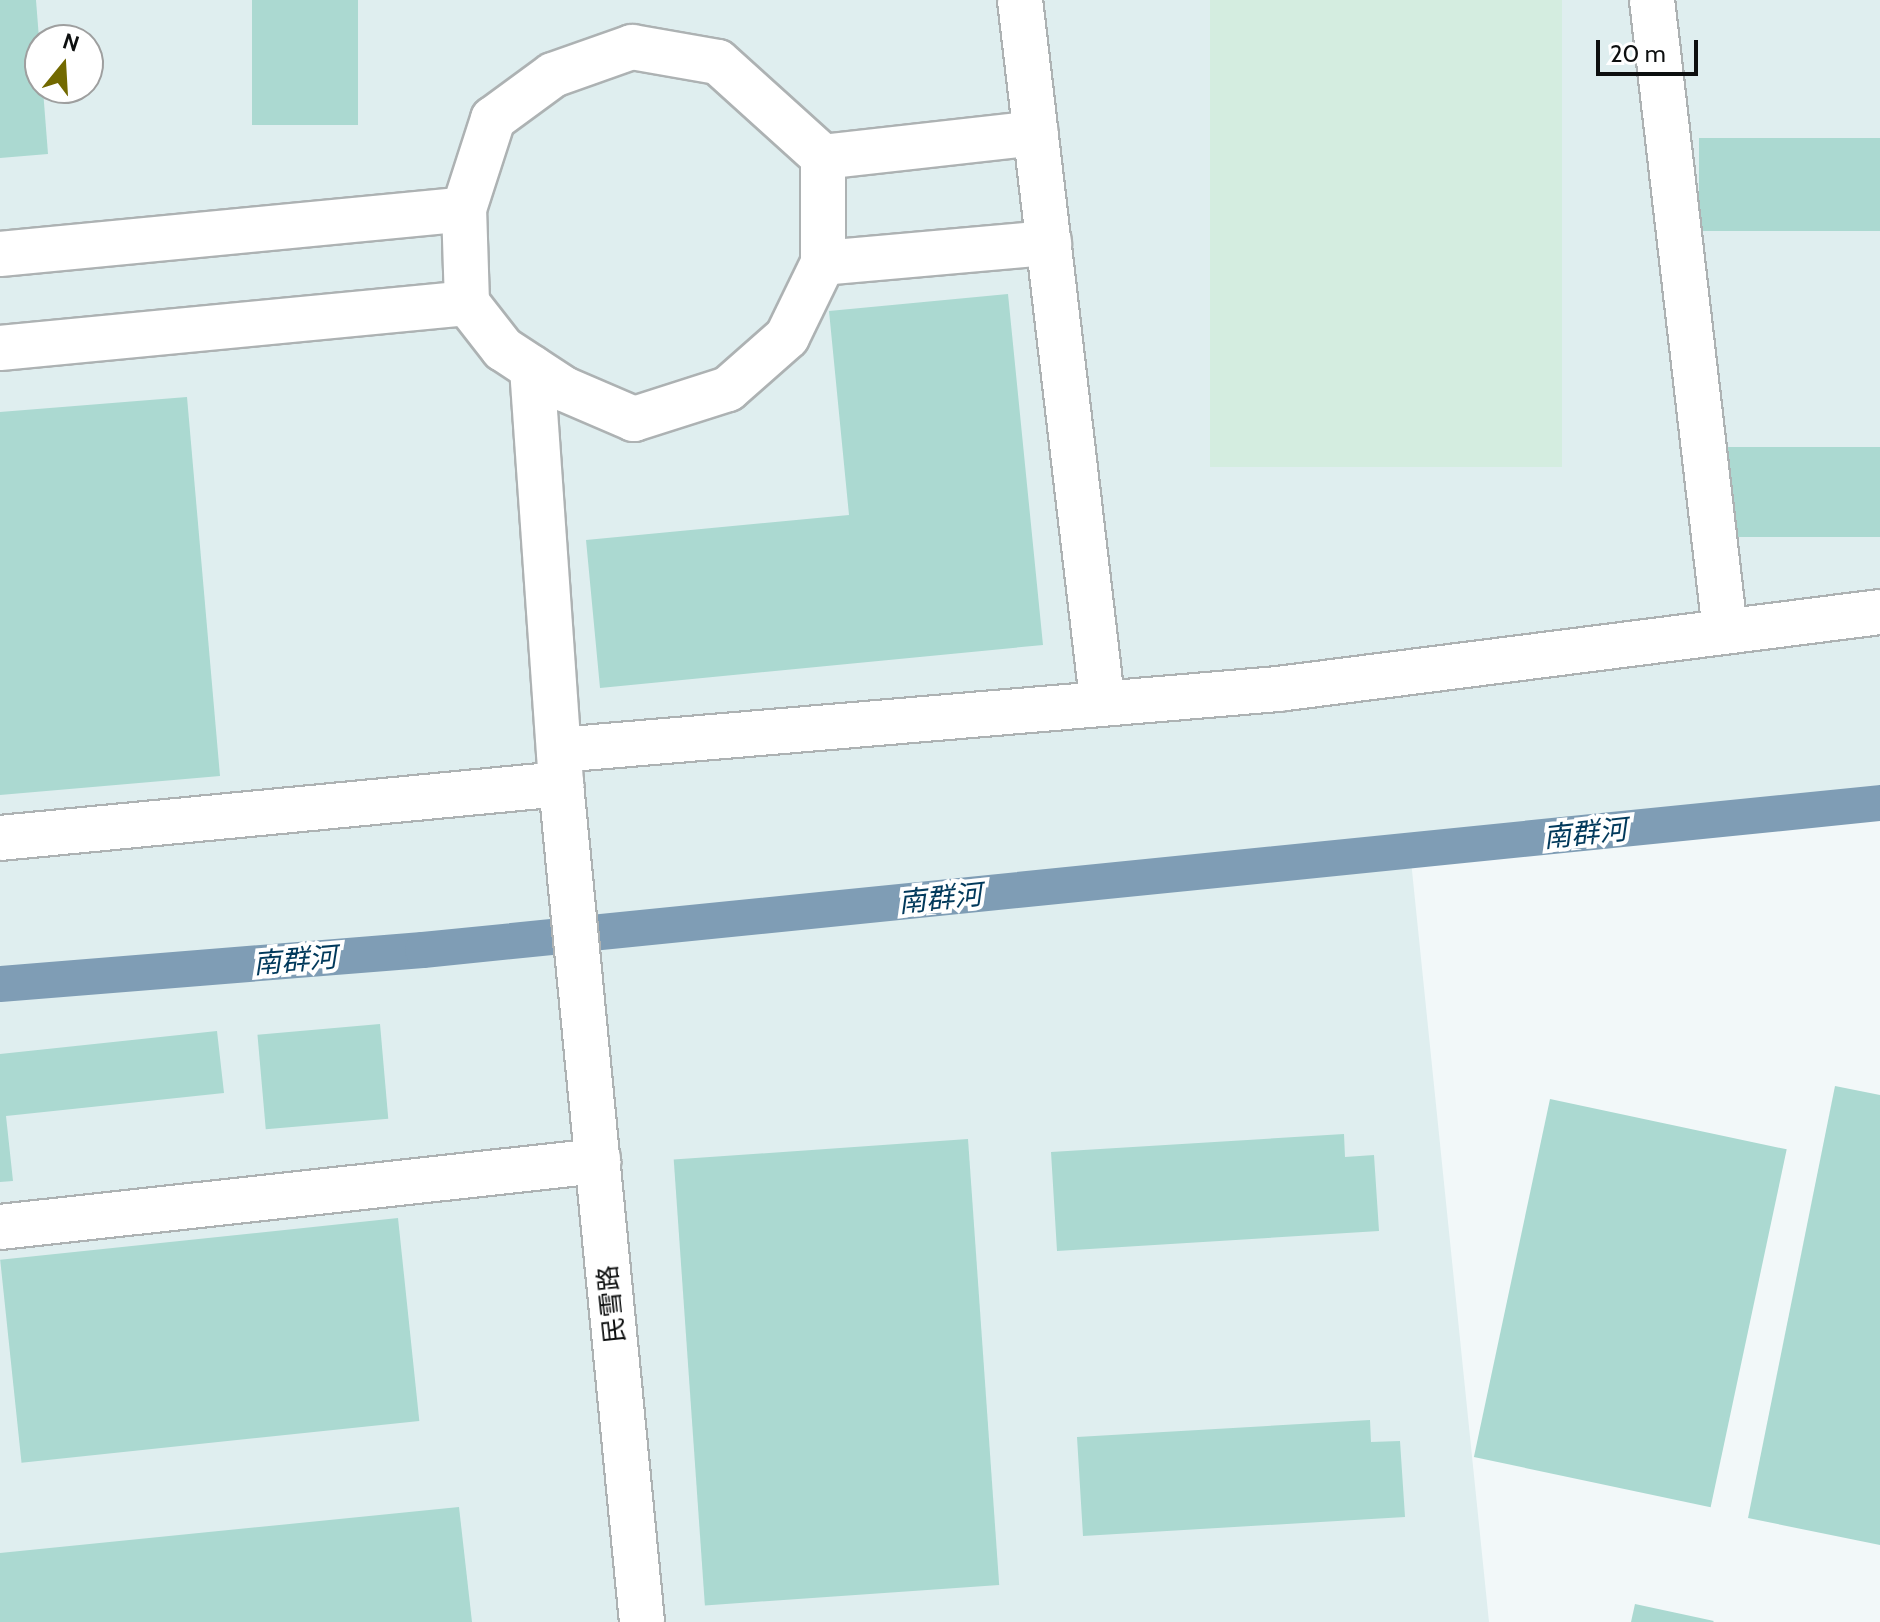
<!DOCTYPE html>
<meta charset="utf-8">
<style>
body{margin:0}
#map{position:relative;width:1880px;height:1622px;overflow:hidden;background:#f2f8f9;font-family:Cabin,"Noto Sans SC",sans-serif}
div>[style]{position:absolute}
[style*='--x']{left:calc(var(--x)*1px);top:calc(var(--y)*1px);width:calc(var(--w)*1px);rotate:calc(var(--a)*1deg)}
.built>*{inset:0;background:#dfeeef}
.green>*{inset:0;background:#d4ede0;transform-origin:0 0}
.canal>*{height:36px;margin:-18px;padding:0 18px;transform-origin:18px;border-radius:18px;background:#7f9db5}
.building>*{inset:0;background:#abd9d1;transform-origin:0 0}
.roads{filter:drop-shadow(2px 0 #adb2b3) drop-shadow(-2px 0 #adb2b3) drop-shadow(0 2px #adb2b3) drop-shadow(0 -2px #adb2b3)}
.minor>*{height:44px;margin:-22px;padding:0 22px;transform-origin:22px;border-radius:22px;background:#fff}
span{translate:-50% -50%;white-space:nowrap;text-align:center;line-height:1.15;-webkit-text-stroke:8px #fff;paint-order:stroke}
.street-label{font-size:26px;color:#0d0f0f}
.water-label{font-size:28px;color:#01395b;font-style:italic}
.north{position:absolute;left:24px;top:24px;width:80px;height:80px;box-sizing:border-box;background:#fff;border:2px solid #9e9f9f;border-radius:50%;rotate:18deg;font-size:22px;font-weight:700;line-height:32px;text-align:center;color:#0d0f0f}
.north::after{content:'';display:block;margin:auto;width:28px;height:36px;background:#726900;clip-path:polygon(50% 0,100% 100%,50% 72%,0 100%)}
.scale{position:absolute;left:1596px;top:40px;width:102px;height:36px;box-sizing:border-box;border:4px solid #0d0f0f;border-top:0;padding-left:10px;font-size:24px;line-height:28px;white-space:nowrap;color:#0d0f0f;-webkit-text-stroke:6px #fff;paint-order:stroke}
</style>
<div id="map">
<div class="built">
<i style="clip-path:polygon(evenodd,0 0,1880px 0,1880px 803px,1410px 851px,1489px 1622px,0 1622px,0 0,40px 40px,88px 40px,88px 88px,40px 88px,40px 40px)"></i>
</div>
<div class="green">
<i style="left:1210px;top:0;width:352px;height:467px"></i>
</div>
<div class="canal">
<i style="--x:0;--y:984;--w:424;--a:-4.6"></i>
<i style="--x:423;--y:950;--w:1464;--a:-5.76"></i>
</div>
<div class="building">
<i style="clip-path:polygon(0 0,36px 0,48px 154px,0 158px)"></i>
<i style="left:252px;top:0;width:106px;height:125px"></i>
<i style="left:1880px;top:138px;width:93px;height:181px;rotate:90deg"></i>
<i style="clip-path:polygon(1008px 294px,1043px 645px,600px 688px,586px 540px,849px 515px,829px 311px)"></i>
<i style="clip-path:polygon(187px 397px,220px 776px,0 795px,0 412px)"></i>
<i style="left:1880px;top:447px;width:90px;height:159px;rotate:90deg"></i>
<i style="left:380px;top:1024px;width:95px;height:123px;rotate:85deg"></i>
<i style="clip-path:polygon(217px 1031px,224px 1093px,6px 1116px,13px 1181px,0 1182px,0 1054px)"></i>
<i style="clip-path:polygon(1835px 1086px,1880px 1095px,1880px 1545px,1748px 1518px)"></i>
<i style="left:1550px;top:1099px;width:242px;height:366px;rotate:12deg"></i>
<i style="clip-path:polygon(1344px 1134px,1345px 1157px,1374px 1155px,1379px 1231px,1057px 1251px,1051px 1152px)"></i>
<i style="left:968px;top:1139px;width:447px;height:295px;rotate:86deg"></i>
<i style="left:398px;top:1218px;width:204px;height:400px;rotate:84deg"></i>
<i style="clip-path:polygon(1370px 1420px,1371px 1442px,1400px 1441px,1405px 1517px,1083px 1536px,1077px 1437px)"></i>
<i style="clip-path:polygon(459px 1507px,472px 1622px,0 1622px,0 1553px)"></i>
<i style="clip-path:polygon(1635px 1604px,1714px 1621px,1713px 1622px,1631px 1622px)"></i>
</div>
<div class="roads">
<div class="minor">
<i style="--x:1020;--y:0;--w:704;--a:83.31"></i>
<i style="--x:1652;--y:0;--w:635;--a:83.4"></i>
<i style="--x:632;--y:47;--w:87;--a:9.9"></i>
<i style="--x:718;--y:62;--w:142;--a:42.1"></i>
<i style="--x:823;--y:157;--w:106;--a:90"></i>
<i style="--x:823;--y:263;--w:82;--a:115.9"></i>
<i style="--x:787;--y:337;--w:79;--a:138.6"></i>
<i style="--x:728;--y:389;--w:99;--a:162.3"></i>
<i style="--x:634;--y:419;--w:76;--a:-156.8"></i>
<i style="--x:564;--y:389;--w:73;--a:-146.7"></i>
<i style="--x:503;--y:349;--w:58;--a:-128"></i>
<i style="--x:467;--y:303;--w:94;--a:-91.8"></i>
<i style="--x:464;--y:209;--w:95;--a:-72.1"></i>
<i style="--x:493;--y:119;--w:74;--a:-36.3"></i>
<i style="--x:553;--y:75;--w:84;--a:-19.5"></i>
<i style="--x:823;--y:157;--w:214;--a:-6.4"></i>
<i style="--x:0;--y:254;--w:466;--a:-5.5"></i>
<i style="--x:823;--y:263;--w:227;--a:-5.1"></i>
<i style="--x:0;--y:348;--w:469;--a:-5.5"></i>
<i style="--x:532;--y:368;--w:417;--a:86"></i>
<i style="--x:561;--y:784;--w:842;--a:84.48"></i>
<i style="--x:559;--y:750;--w:722;--a:-4.85"></i>
<i style="--x:1278;--y:689;--w:607;--a:-7.29"></i>
<i style="--x:0;--y:838;--w:564;--a:-5.5"></i>
<i style="--x:0;--y:1227;--w:602;--a:-6.3"></i>
</div>
</div>
<div class="street-label">
<span style="left:612px;top:1304px;rotate:-96deg">民雪路</span>
</div>
<div class="water-label">
<span style="left:1585px;top:833px;rotate:-6deg">南群河</span>
<span style="left:940px;top:898px;rotate:-6deg">南群河</span>
<span style="left:295px;top:960px;rotate:-5deg">南群河</span>
</div>
<div class="north">N</div>
<div class="scale">20 m</div>
</div>
